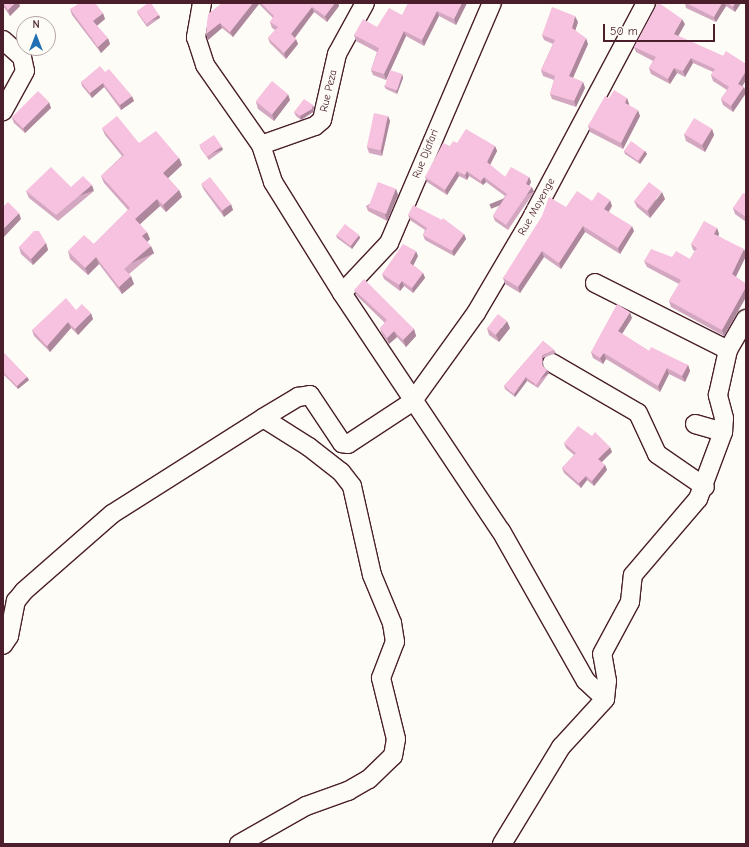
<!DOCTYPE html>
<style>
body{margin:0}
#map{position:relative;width:749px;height:847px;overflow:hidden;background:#fdfcf7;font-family:"Comic Neue",sans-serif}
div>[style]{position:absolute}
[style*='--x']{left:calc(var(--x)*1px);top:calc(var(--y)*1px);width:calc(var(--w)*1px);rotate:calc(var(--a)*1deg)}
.roads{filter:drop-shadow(1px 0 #4a1f2b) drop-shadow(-1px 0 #4a1f2b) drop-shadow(0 1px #4a1f2b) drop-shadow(0 -1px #4a1f2b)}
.street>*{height:18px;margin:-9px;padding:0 9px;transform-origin:9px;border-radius:9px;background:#fdfcf7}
.wall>*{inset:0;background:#d4a7c0}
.shaded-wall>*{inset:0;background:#ad889c;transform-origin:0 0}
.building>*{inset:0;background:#f7c2df;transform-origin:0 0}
span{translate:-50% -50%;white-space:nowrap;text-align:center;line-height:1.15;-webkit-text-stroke:3.5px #fdfcf7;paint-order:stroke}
.street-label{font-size:11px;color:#4a1f2b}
.frame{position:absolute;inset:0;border:4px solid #4a1f2b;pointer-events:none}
.north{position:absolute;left:16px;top:16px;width:40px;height:40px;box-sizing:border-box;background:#fdfcf7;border:1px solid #b5a4a5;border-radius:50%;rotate:0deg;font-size:11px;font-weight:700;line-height:16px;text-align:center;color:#4a1f2b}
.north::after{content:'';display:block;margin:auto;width:14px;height:18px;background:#1f6fb2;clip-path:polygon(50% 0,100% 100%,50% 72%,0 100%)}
.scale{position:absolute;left:603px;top:24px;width:112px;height:18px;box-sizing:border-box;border:2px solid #4a1f2b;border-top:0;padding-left:5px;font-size:12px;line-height:14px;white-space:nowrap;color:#4a1f2b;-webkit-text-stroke:3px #fdfcf7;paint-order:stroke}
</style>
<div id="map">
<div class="roads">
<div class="street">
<i style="--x:202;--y:3;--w:35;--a:100"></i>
<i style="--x:196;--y:37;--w:29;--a:72"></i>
<i style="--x:205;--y:65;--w:98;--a:55"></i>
<i style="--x:261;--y:145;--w:39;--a:72"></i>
<i style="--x:273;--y:182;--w:131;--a:58.1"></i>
<i style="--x:342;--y:293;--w:286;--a:56.3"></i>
<i style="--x:501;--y:531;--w:172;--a:60.5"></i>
<i style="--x:586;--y:681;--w:26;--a:43"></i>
<i style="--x:3;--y:40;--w:25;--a:42"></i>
<i style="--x:22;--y:57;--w:14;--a:78"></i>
<i style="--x:25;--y:71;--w:46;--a:118.8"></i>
<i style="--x:261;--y:145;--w:57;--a:-19.4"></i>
<i style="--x:315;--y:126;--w:9;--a:-41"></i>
<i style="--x:322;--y:120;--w:68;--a:-77.2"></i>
<i style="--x:337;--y:54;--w:58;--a:-61.2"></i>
<i style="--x:342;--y:293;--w:69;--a:-46.8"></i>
<i style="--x:389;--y:243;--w:261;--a:-66.8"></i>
<i style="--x:728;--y:350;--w:36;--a:-60"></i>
<i style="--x:552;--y:363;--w:99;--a:30.2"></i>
<i style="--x:638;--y:413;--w:45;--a:65.1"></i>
<i style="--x:657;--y:454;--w:58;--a:34.5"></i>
<i style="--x:695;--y:424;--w:29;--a:16"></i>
<i style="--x:3;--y:645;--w:11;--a:-56"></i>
<i style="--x:9;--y:636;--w:36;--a:-79"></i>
<i style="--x:16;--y:601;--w:13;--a:-51"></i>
<i style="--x:24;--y:591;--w:117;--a:-41.2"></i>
<i style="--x:112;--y:514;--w:179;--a:-32.4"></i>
<i style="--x:263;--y:418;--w:41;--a:-31"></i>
<i style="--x:298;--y:397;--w:12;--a:-9"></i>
<i style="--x:310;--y:395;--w:58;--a:56.3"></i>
<i style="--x:342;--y:443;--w:6;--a:9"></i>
<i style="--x:348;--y:444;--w:77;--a:-33.3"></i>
<i style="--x:412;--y:402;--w:110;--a:-54.3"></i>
<i style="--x:476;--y:313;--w:104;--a:-59.5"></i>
<i style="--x:529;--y:223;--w:249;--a:-62"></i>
<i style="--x:239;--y:844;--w:77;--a:-29.6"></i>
<i style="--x:306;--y:806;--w:45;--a:-19.7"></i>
<i style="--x:348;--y:791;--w:24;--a:-30"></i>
<i style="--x:369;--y:779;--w:33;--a:-44"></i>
<i style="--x:393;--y:756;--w:17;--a:-80"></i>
<i style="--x:396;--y:739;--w:63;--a:-103.8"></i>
<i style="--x:381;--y:678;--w:39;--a:-69"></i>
<i style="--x:395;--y:642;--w:19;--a:-99"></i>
<i style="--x:392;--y:623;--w:52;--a:-112.6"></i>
<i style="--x:372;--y:575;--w:91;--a:-102.7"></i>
<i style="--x:352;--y:486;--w:18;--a:-128"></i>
<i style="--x:341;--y:472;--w:41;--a:-142"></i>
<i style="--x:309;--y:447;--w:54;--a:-147.8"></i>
<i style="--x:502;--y:844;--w:114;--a:-58.7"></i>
<i style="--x:561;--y:747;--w:65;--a:-47.5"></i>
<i style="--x:605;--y:699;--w:18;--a:-84"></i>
<i style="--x:607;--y:681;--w:27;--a:-100"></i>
<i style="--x:602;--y:654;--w:59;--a:-61.7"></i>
<i style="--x:630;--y:602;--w:27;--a:-84"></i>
<i style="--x:633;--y:575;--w:100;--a:-49.5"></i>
<i style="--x:698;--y:499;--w:72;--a:-69.5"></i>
<i style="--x:723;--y:432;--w:14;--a:-86"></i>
<i style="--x:724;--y:418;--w:24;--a:-105"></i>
<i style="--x:718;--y:395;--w:46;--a:-77.5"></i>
<i style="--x:728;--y:350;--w:149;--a:-153.3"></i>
</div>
</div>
<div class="wall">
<i style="clip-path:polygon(3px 3px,20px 6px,10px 16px,3px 6px)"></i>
<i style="clip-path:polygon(222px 3px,338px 3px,339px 6px,327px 22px,314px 12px,295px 38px,298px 44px,286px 59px,270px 43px,268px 38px,275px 30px,272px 28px,270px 22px,273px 18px,259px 4px,233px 37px,222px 28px,208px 40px,206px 34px)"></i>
<i style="clip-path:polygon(467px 3px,456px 25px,439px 16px,424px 46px,406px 36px,386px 80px,373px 75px,371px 70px,377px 52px,356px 41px,354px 35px,377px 27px,402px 15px)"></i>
<i style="clip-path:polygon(685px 3px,741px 3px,735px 12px,726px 6px,716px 22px,686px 8px)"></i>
<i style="clip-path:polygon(70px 9px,105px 19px,97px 26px,110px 44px,101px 53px,72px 15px)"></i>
<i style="clip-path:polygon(137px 11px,159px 15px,160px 18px,147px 27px,138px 14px)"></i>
<i style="clip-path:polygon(578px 22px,575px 31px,588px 44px,573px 78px,583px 82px,585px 88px,576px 107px,552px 99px,550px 94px,554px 80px,543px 76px,541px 70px,553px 44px,544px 40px,542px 35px)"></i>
<i style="clip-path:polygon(685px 24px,678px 36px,723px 56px,746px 64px,746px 80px,742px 86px,744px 87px,746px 93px,733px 112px,723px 105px,721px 99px,727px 90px,713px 81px,711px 75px,713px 72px,693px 63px,685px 77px,677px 73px,670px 84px,651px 74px,649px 68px,653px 61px,636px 52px,634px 47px)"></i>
<i style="clip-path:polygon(105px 72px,134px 101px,121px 110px,104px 87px,92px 98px,82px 86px,81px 82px)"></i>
<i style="clip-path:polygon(402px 74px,403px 78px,397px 94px,386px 89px,384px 86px)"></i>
<i style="clip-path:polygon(609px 98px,627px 98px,629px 104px,629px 105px,640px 116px,623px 149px,590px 132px,588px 126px)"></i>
<i style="clip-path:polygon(290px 100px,274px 121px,258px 109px,256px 102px)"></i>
<i style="clip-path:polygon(51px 108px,25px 133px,14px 123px,12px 118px)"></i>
<i style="clip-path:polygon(314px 108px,313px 112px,301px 120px,296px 116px,294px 112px)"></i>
<i style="clip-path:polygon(388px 116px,390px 121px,382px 156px,369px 153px,367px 147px)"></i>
<i style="clip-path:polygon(102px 128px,139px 143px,179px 158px,182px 165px,168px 178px,179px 190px,182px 197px,166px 212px,160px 206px,140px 224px,150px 239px,147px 242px,154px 253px,129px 274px,134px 284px,122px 294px,99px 264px,88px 275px,70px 259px,68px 251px,94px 244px,128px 210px,104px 183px,101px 176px,122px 156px,105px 135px)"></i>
<i style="clip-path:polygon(712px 129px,714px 135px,705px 152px,686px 141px,684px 134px)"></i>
<i style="clip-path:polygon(457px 143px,495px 146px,497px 151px,490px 165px,505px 177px,529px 177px,531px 182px,529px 186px,534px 192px,508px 230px,495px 221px,493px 216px,505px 196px,486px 182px,483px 185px,469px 176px,467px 180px,459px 176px,447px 195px,427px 182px,425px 177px,450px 146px)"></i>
<i style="clip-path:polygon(200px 146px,223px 150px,209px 160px,201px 149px)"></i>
<i style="clip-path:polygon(624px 151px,645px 151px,647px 154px,640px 164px,625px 154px)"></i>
<i style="clip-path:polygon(201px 184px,233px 210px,224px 217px,204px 190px)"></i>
<i style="clip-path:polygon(71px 187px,94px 191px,58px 221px,29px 198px,26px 191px)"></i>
<i style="clip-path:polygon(396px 189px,398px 195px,387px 221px,368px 211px,366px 206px)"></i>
<i style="clip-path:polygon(746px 194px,746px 222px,735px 214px,733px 208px)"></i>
<i style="clip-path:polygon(665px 199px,650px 218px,637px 207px,634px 201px)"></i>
<i style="clip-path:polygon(592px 201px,612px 206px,609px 212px,634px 231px,620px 254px,585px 232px,561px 269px,544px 257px,520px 293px,505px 284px,503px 278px,566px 207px)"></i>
<i style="clip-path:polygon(408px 215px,464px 234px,466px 239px,454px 256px,425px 240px,423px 235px,425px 230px,410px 220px)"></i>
<i style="clip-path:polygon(717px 228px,719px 234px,718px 236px,746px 254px,746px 256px,736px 277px,746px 284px,746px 297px,724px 336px,671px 307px,669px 301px,679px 284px,647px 267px,644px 261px,672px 257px,690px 259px,695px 251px,693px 250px,691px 244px)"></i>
<i style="clip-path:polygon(336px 235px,360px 238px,352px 249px,337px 238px)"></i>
<i style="clip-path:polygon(46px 243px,48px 250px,33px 265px,21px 254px,19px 247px)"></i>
<i style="clip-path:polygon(418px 256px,413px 265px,423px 273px,425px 278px,413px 293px,404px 286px,400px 291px,384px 279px,382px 274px)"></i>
<i style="clip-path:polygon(354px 290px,414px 329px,416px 336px,406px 347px,397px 337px,389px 344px,382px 334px,380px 328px,385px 323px,357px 296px)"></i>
<i style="clip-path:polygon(76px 310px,93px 319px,78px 335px,71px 328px,50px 352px,34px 336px,32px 330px)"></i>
<i style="clip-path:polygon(632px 318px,622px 334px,649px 351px,688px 365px,690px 371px,685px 382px,669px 374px,660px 392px,606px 359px,603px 364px,593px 358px,591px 352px)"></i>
<i style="clip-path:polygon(487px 328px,510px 328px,499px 342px,489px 335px)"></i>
<i style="clip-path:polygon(543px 341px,554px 350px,556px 353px,543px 358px,543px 366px,549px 373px,538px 388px,527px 381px,515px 397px,505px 389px,504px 386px)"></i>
<i style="clip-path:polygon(3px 352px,27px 377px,29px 380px,18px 389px,3px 374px)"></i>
<i style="clip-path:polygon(564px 443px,612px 452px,601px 462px,605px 465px,607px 470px,594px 486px,587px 480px,581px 488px,564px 473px,562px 468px,574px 455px,566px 448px)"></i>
</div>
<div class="shaded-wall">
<i style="clip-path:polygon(15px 3px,19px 3px,20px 6px,10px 16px,8px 10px)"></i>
<i style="clip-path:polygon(253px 3px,259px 3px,259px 4px,233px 37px,230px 32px)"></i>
<i style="clip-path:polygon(335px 3px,338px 3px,339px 6px,327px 22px,325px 16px)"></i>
<i style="clip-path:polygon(462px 3px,467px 3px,456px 25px,454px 19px)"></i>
<i style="clip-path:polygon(722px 3px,725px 3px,726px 6px,716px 22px,714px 17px)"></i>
<i style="clip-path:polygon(735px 3px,741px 3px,735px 12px,733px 7px)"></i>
<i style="clip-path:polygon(312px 7px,314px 12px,293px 40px,291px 34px)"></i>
<i style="clip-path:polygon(437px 11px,439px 16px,424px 46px,422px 40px)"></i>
<i style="clip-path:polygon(103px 13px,105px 19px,95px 27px,93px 21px)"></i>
<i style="left:159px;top:15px;width:3px;height:16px;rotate:72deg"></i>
<i style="clip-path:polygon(575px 16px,578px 22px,574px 34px,572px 28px)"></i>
<i style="clip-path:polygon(682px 19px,685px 24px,676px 40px,674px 34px)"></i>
<i style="clip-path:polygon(220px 23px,222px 28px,208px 40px,206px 34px)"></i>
<i style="clip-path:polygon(404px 31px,406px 36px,386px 80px,384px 74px)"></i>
<i style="clip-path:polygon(108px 38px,110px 44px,101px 53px,98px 47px)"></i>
<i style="clip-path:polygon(586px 38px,588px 44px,571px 82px,569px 76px)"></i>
<i style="clip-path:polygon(296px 39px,298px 44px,286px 59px,284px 53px)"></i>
<i style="clip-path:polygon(691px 58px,693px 63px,685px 77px,683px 71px)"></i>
<i style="clip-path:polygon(674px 68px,677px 73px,670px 84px,668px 79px)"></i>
<i style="clip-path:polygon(746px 71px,746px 80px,740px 90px,738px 84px)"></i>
<i style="clip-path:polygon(402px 74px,403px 78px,397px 94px,396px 90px)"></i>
<i style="clip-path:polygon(583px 82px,585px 88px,576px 107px,574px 101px)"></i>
<i style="clip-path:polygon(103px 83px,104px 87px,92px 98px,90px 93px)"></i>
<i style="clip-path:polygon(744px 87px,746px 93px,733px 112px,731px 106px)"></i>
<i style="clip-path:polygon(288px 94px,290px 100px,274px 121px,272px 114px)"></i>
<i style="clip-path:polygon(132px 96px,134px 101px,121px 110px,120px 105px)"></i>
<i style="clip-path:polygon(627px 98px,629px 104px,627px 109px,625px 103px)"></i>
<i style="clip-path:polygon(49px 102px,51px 108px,25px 133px,23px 128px)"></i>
<i style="clip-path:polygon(313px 105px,314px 108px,313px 112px,301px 120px,300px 116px)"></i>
<i style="clip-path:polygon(638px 110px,640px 116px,623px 149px,621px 143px)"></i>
<i style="clip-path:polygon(388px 116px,390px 121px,382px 156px,381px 151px)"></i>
<i style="clip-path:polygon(712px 129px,714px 135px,705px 152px,702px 145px)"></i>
<i style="clip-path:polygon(495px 146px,497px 151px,489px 167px,487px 162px)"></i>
<i style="left:222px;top:147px;width:3px;height:17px;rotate:72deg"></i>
<i style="clip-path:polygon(645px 151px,647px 154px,640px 164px,639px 161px)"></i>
<i style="clip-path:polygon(179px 158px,182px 165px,166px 180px,163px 173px)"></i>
<i style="clip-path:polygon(457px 171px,459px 176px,447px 195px,445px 190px)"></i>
<i style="clip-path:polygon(467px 171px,469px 176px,467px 180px,465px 175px)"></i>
<i style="clip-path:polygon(484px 177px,486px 182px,483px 185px,481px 181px)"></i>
<i style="clip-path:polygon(529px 177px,531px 182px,528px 188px,526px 184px)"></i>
<i style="left:92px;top:185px;width:6px;height:47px;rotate:72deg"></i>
<i style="left:532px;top:187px;width:5px;height:46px;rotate:68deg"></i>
<i style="clip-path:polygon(396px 189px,398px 195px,387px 221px,385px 215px)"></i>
<i style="clip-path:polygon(179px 190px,182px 197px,166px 212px,163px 205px)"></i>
<i style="clip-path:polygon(662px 192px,665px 199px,650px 218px,648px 211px)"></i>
<i style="clip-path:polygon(157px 199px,160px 206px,138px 226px,135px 219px)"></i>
<i style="clip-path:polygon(610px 200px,612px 206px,606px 215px,604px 209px)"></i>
<i style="clip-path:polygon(231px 204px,233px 210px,224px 217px,222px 211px)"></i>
<i style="clip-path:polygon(19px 213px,21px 219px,3px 238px,3px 229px)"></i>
<i style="clip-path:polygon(583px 226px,585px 232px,561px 269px,559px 263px)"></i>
<i style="clip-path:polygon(632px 226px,634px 231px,620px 254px,618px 248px)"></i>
<i style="clip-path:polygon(717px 228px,719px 234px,716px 240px,714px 234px)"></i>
<i style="clip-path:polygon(147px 232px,150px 239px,145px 244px,142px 236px)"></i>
<i style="clip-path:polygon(464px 234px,466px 239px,454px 256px,452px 251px)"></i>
<i style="clip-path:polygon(359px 235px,360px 238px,352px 249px,351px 246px)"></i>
<i style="clip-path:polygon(46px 243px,48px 250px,33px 265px,31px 259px)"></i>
<i style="left:151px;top:246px;width:8px;height:35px;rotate:67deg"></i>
<i style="clip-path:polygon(744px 249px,746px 254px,746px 256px,734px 280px,732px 274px)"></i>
<i style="clip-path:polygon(416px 251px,418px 256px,412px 268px,410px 263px)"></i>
<i style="clip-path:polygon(542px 251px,544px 257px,520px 293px,518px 287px)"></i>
<i style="clip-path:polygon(96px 257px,99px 264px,88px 275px,85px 268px)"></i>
<i style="clip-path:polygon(423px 273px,425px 278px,413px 293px,412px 288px)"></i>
<i style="clip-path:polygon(131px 276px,134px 284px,122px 294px,119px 287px)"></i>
<i style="clip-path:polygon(402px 281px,404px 286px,400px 291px,399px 285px)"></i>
<i style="clip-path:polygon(746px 287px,746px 297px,724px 336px,722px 330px)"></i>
<i style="clip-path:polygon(630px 312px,632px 318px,620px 337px,618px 331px)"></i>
<i style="clip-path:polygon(91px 313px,93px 319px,78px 335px,75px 329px)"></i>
<i style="clip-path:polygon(507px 321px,510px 328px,499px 342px,496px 335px)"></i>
<i style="clip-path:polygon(68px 322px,71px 328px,50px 352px,47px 346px)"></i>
<i style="clip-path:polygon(414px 329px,416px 336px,406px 347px,403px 340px)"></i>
<i style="clip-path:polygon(394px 331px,397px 337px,389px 344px,387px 338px)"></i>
<i style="clip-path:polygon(604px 353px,606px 359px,603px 364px,600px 358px)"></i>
<i style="clip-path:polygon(542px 355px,543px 358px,543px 368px,542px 365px)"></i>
<i style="clip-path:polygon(688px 365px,690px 371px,685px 382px,682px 376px)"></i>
<i style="clip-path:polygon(667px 368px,669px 374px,660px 392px,658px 386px)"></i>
<i style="left:547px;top:370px;width:4px;height:19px;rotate:56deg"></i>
<i style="clip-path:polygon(27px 377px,29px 380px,18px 389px,17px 386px)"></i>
<i style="clip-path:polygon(526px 377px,527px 381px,515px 397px,514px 394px)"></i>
<i style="clip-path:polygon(610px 447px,612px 452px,600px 464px,598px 459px)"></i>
<i style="clip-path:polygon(605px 465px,607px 470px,594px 486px,592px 481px)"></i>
<i style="clip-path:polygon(586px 476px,587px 480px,581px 488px,579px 483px)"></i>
</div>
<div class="building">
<i style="clip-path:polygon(3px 3px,15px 3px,8px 10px)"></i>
<i style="clip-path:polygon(80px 3px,95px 3px,103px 13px,93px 21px,108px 38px,98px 47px,70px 9px)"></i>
<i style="clip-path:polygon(148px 3px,151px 3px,159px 15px,146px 24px,137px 11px)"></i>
<i style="clip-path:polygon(222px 3px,253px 3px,230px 32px,220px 23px,206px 34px,208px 14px)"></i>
<i style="clip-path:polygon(261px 3px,335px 3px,325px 16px,312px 7px,291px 34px,296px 39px,284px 53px,268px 38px,278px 27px,270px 22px,274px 16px)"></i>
<i style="clip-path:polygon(408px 3px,462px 3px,454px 19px,437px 11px,422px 40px,404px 31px,384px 74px,371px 70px,379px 48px,354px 35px,363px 19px,377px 27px,389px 8px,402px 15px)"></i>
<i style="clip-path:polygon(658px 3px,659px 3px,682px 19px,674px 34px,723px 56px,726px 51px,746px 64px,746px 71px,738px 84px,744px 87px,731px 106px,721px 99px,729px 87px,711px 75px,715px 69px,691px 58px,683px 71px,674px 68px,668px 79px,649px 68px,656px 57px,634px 47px)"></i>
<i style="clip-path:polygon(686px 3px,722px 3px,714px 17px)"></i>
<i style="clip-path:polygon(728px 3px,735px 3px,733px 7px)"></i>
<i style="clip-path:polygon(552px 7px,575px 16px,572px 28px,586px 38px,569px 76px,583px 82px,574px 101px,550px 94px,555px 76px,541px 70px,555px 40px,542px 35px)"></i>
<i style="clip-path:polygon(100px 66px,105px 72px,109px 69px,132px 96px,120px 105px,103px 83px,90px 93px,81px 82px)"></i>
<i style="left:390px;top:70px;width:13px;height:17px;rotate:18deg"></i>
<i style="left:272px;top:81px;width:21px;height:26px;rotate:39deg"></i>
<i style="clip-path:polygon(614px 90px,627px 98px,625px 103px,638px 110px,621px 143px,588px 126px,605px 96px,609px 98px)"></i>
<i style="left:38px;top:91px;width:16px;height:37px;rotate:45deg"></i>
<i style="clip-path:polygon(304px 99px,313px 105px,312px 109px,300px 116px,294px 112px)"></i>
<i style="left:374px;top:113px;width:14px;height:35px;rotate:12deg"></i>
<i style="clip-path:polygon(117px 116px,139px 143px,156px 131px,179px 158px,163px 173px,179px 190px,163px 205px,157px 199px,135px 219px,147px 232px,142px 236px,151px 246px,124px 269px,131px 276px,119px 287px,96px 257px,85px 268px,68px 251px,84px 235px,94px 244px,130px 208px,101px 176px,124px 155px,102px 128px)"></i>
<i style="left:694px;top:118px;width:21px;height:19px;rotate:31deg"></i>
<i style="clip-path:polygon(466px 129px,495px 146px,487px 162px,505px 177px,511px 167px,529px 177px,526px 184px,532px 187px,506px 225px,493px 216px,507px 194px,484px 177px,481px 181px,467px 171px,465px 175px,457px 171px,445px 190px,425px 177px,443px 143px,450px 146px,453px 141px,457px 143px)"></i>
<i style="left:214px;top:135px;width:14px;height:18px;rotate:56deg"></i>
<i style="left:631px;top:141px;width:17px;height:12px;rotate:36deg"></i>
<i style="clip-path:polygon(51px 167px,71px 187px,83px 176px,92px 185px,56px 215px,26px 191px)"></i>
<i style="left:210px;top:177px;width:34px;height:11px;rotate:52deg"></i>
<i style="left:378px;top:182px;width:19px;height:27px;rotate:21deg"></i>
<i style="left:649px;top:182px;width:16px;height:24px;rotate:38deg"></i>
<i style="clip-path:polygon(577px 191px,592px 201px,598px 192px,610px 200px,604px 209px,632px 226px,618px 248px,583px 226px,559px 263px,542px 251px,518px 287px,503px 278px,542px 216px,549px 197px,566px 207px)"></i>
<i style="clip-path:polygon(743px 193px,746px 194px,746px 217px,733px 208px)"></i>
<i style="clip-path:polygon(8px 202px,19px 213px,3px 229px,3px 207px)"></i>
<i style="clip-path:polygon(413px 205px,442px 220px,443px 218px,464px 234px,452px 251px,423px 235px,427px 228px,408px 215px)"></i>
<i style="clip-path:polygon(704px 221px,717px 228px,714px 234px,744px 249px,732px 274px,746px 284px,746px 287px,722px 330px,669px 301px,681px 280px,644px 261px,651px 249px,672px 257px,676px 251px,690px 259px,697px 248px,691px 244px)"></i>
<i style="left:345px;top:224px;width:18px;height:14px;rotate:38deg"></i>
<i style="clip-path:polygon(34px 231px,39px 231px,46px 243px,31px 259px,19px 247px)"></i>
<i style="clip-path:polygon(403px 244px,416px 251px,410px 263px,423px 273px,412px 288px,402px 281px,399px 285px,382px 274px)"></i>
<i style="clip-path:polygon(364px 279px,414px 329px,403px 340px,394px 331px,387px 338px,380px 328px,387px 320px,354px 290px)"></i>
<i style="clip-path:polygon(66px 298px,76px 310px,82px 304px,91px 313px,75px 329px,68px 322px,47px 346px,32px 330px)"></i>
<i style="clip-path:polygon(617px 304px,630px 312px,618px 331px,649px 351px,651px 347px,688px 365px,682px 376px,667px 368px,658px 386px,604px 353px,600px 358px,591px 352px)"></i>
<i style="left:498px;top:314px;width:11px;height:18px;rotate:38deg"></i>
<i style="clip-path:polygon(543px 341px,554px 350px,542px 355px,542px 365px,547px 370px,536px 385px,526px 377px,514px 394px,504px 386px)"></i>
<i style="clip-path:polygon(3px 352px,27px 377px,17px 386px,3px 372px)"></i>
<i style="clip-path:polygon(578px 426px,592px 436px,595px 432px,610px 447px,598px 459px,605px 465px,592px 481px,586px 476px,579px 483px,562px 468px,576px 453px,564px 443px)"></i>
</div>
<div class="street-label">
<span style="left:329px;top:91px;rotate:-77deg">Rue Peza</span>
<span style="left:426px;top:154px;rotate:-68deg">Rue Djafari</span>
<span style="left:537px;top:207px;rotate:-61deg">Rue Mayenge</span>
</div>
<div class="frame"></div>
<div class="north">N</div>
<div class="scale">50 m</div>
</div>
